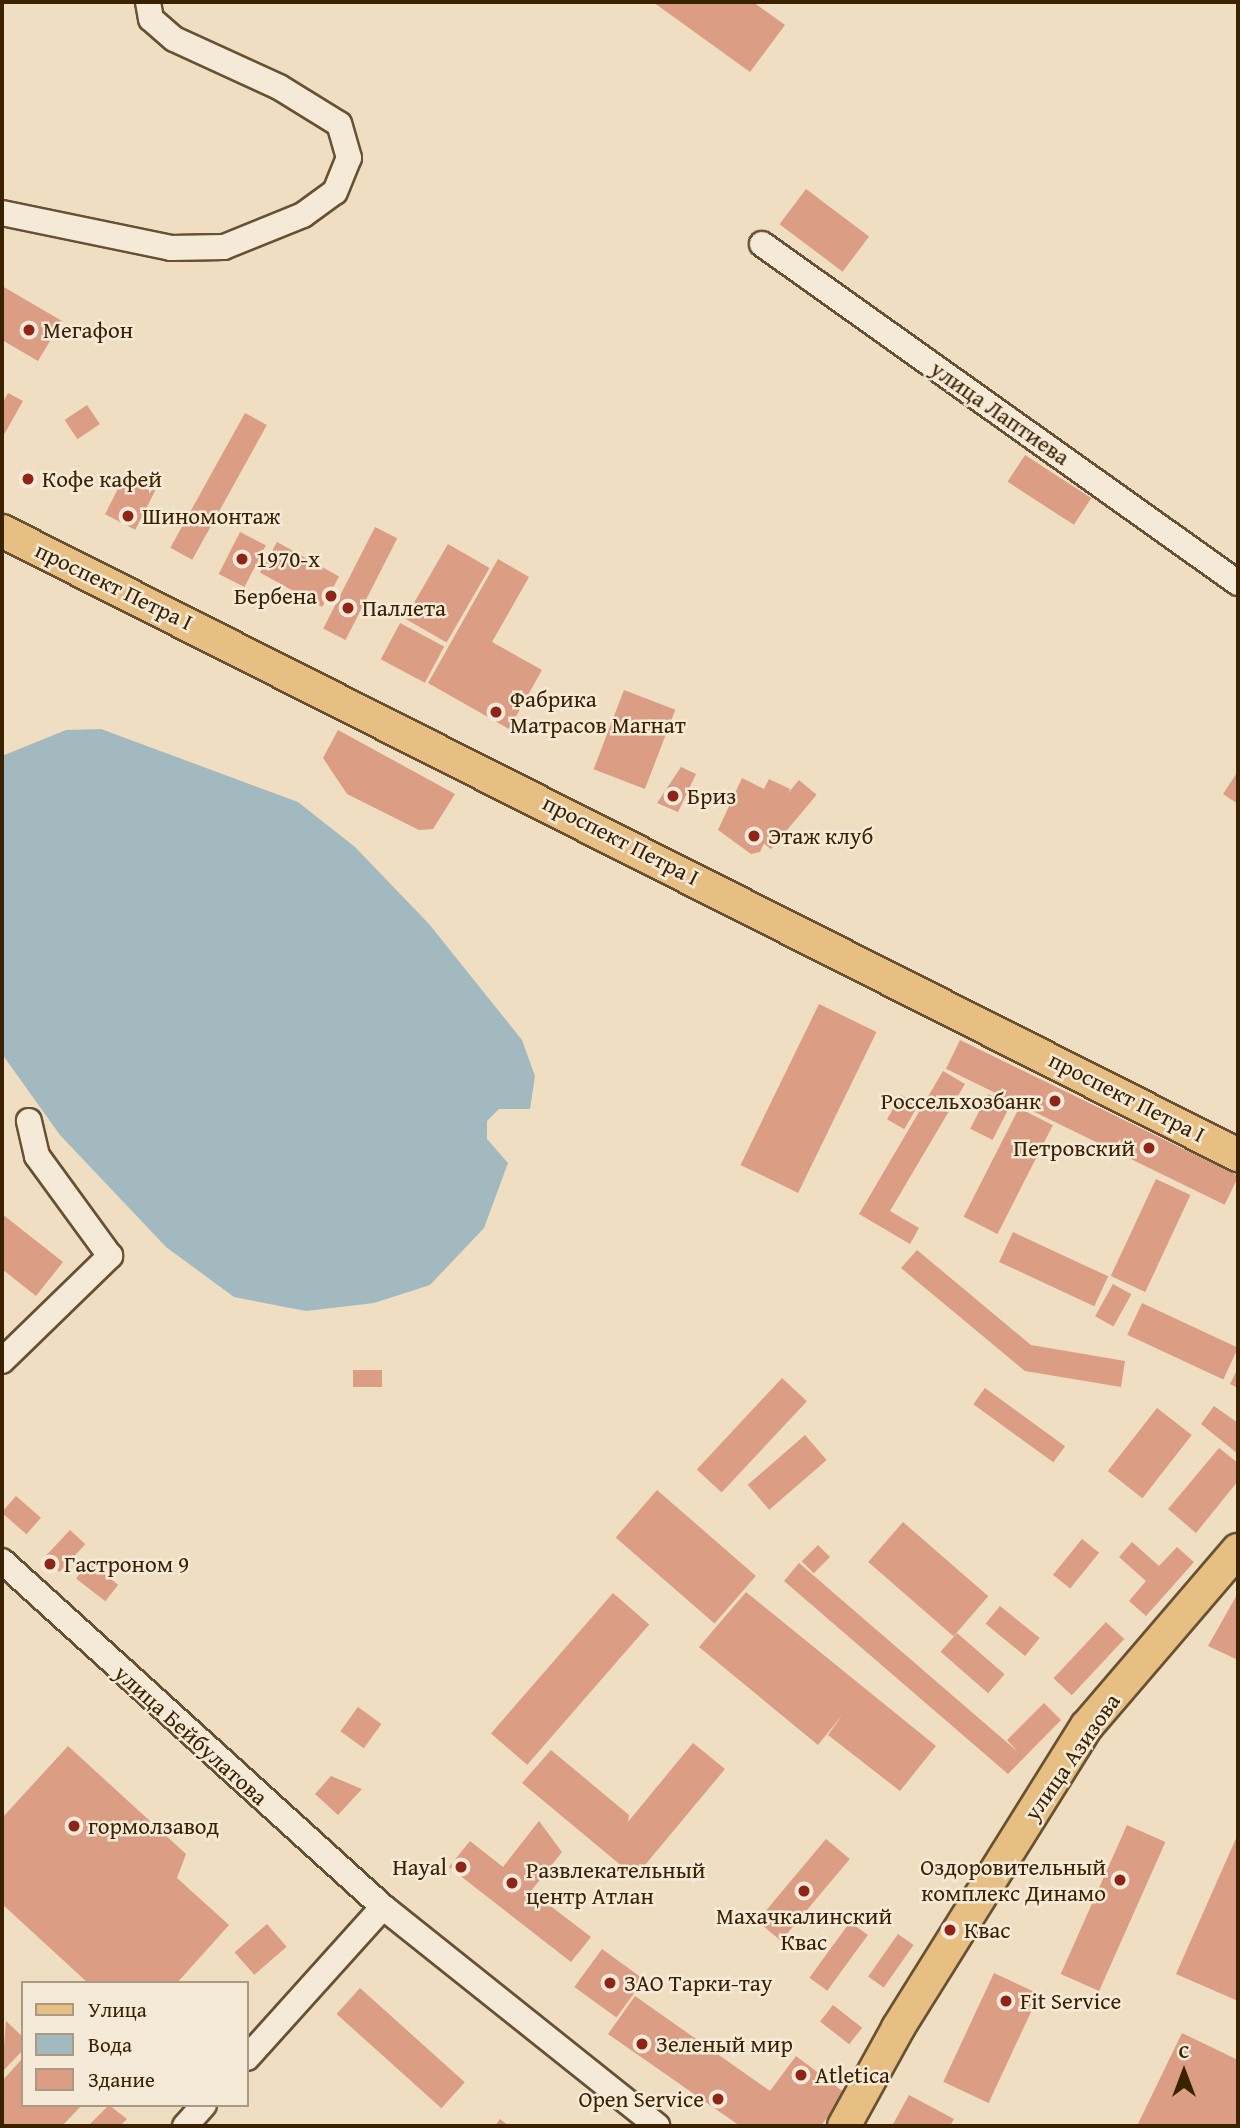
<!DOCTYPE html>
<meta charset="utf-8">
<style>
body{margin:0}
#map{position:relative;width:1240px;height:2128px;overflow:hidden;background:#f0dec3;font-family:"Gentium Book Plus",serif}
div>[style]{position:absolute}
[style*='--x']{left:calc(var(--x)*1px);top:calc(var(--y)*1px);width:calc(var(--w)*1px);rotate:calc(var(--a)*1deg)}
.water>*{inset:0;background:#a1b9bf}
.building>*{inset:0;background:#db9d83;transform-origin:0 0}
.roads{filter:drop-shadow(2px 0 #685132) drop-shadow(-2px 0 #685132) drop-shadow(0 2px #685132) drop-shadow(0 -2px #685132)}
.minor>*{height:24px;margin:-12px;padding:0 12px;transform-origin:12px;border-radius:12px;background:#f5ead8}
.major>*{height:32px;margin:-16px;padding:0 16px;transform-origin:16px;border-radius:16px;background:#e8bf82}
.dots>*{width:19px;height:19px;translate:-50% -50%;box-sizing:border-box;border:4px solid #f5ead8;border-radius:50%}
span{translate:-50% -50%;white-space:nowrap;text-align:center;line-height:1.15;-webkit-text-stroke:5px #f5ead8;paint-order:stroke}
.poi-label{font-size:23px;color:#3a2201}
.left{translate:0 -50%;text-align:left}
.right{translate:-100% -50%;text-align:right}
.street-label{font-size:23px;color:#3a2201}
.frame{position:absolute;inset:0;border:4px solid #3a2201;pointer-events:none}
.legend{position:absolute;left:21px;top:1981px;width:228px;height:126px;box-sizing:border-box;background:#f5ead8;border:2px solid #aa9a82;margin:0;padding:9px 12px;list-style:none;font-size:21px;color:#3a2201}
.legend li{display:flex;align-items:center;gap:14px;height:35px}
.legend b{width:35px;border:2px solid #aa9a82}
.north{position:absolute;left:1149px;top:2037px;width:70px;height:70px;-webkit-text-stroke:5px #f5ead8;paint-order:stroke;rotate:0deg;font-size:19px;font-weight:700;line-height:28px;text-align:center;color:#3a2201}
.north::after{content:'';display:block;margin:auto;width:24px;height:32px;background:#3a2201;clip-path:polygon(50% 0,100% 100%,50% 72%,0 100%)}
</style>
<div id="map">
<div class="water">
<i style="clip-path:polygon(101px 729px,298px 802px,355px 847px,429px 924px,522px 1040px,535px 1076px,530px 1109px,499px 1109px,487px 1121px,487px 1139px,508px 1163px,484px 1228px,430px 1285px,374px 1303px,306px 1311px,234px 1297px,166px 1247px,60px 1135px,2px 1054px,2px 756px,66px 730px)"></i>
</div>
<div class="building">
<i style="clip-path:polygon(653px 2px,753px 2px,785px 25px,750px 72px)"></i>
<i style="left:806px;top:189px;width:79px;height:44px;rotate:37deg"></i>
<i style="clip-path:polygon(2px 286px,62px 321px,38px 361px,2px 340px)"></i>
<i style="clip-path:polygon(8px 393px,23px 401px,2px 438px,2px 404px)"></i>
<i style="left:87px;top:405px;width:23px;height:27px;rotate:56deg"></i>
<i style="left:245px;top:413px;width:25px;height:154px;rotate:29deg"></i>
<i style="left:1025px;top:455px;width:79px;height:32px;rotate:33deg"></i>
<i style="left:125px;top:475px;width:34px;height:44px;rotate:27deg"></i>
<i style="left:375px;top:527px;width:25px;height:114px;rotate:27deg"></i>
<i style="left:240px;top:532px;width:29px;height:47px;rotate:27deg"></i>
<i style="left:277px;top:542px;width:71px;height:35px;rotate:29deg"></i>
<i style="left:448px;top:544px;width:48px;height:86px;rotate:30deg"></i>
<i style="clip-path:polygon(498px 559px,529px 577px,492px 642px,542px 670px,509px 729px,428px 683px)"></i>
<i style="left:400px;top:623px;width:50px;height:41px;rotate:28deg"></i>
<i style="left:624px;top:690px;width:55px;height:85px;rotate:21deg"></i>
<i style="clip-path:polygon(338px 730px,455px 794px,433px 829px,419px 830px,347px 794px,323px 758px)"></i>
<i style="clip-path:polygon(681px 767px,696px 774px,678px 812px,657px 803px)"></i>
<i style="clip-path:polygon(1238px 771px,1238px 804px,1223px 794px)"></i>
<i style="clip-path:polygon(742px 778px,764px 789px,769px 779px,790px 789px,760px 852px,751px 854px,718px 830px)"></i>
<i style="left:799px;top:780px;width:23px;height:71px;rotate:40deg"></i>
<i style="left:819px;top:1004px;width:64px;height:179px;rotate:26deg"></i>
<i style="left:960px;top:1040px;width:310px;height:32px;rotate:26deg"></i>
<i style="clip-path:polygon(943px 1071px,965px 1084px,890px 1211px,919px 1228px,910px 1244px,859px 1214px)"></i>
<i style="left:988px;top:1094px;width:25px;height:39px;rotate:27deg"></i>
<i style="left:901px;top:1095px;width:20px;height:28px;rotate:30deg"></i>
<i style="left:1019px;top:1108px;width:38px;height:122px;rotate:27deg"></i>
<i style="left:1156px;top:1179px;width:38px;height:107px;rotate:25deg"></i>
<i style="clip-path:polygon(2px 1214px,63px 1262px,36px 1296px,2px 1269px)"></i>
<i style="left:1013px;top:1232px;width:105px;height:33px;rotate:25deg"></i>
<i style="clip-path:polygon(917px 1250px,1031px 1345px,1125px 1361px,1121px 1387px,1025px 1371px,901px 1268px)"></i>
<i style="left:1113px;top:1284px;width:21px;height:37px;rotate:29deg"></i>
<i style="left:1142px;top:1303px;width:106px;height:35px;rotate:25deg"></i>
<i style="clip-path:polygon(1238px 1368px,1238px 1388px,1230px 1384px)"></i>
<i style="left:382px;top:1370px;width:17px;height:29px;rotate:90deg"></i>
<i style="left:782px;top:1378px;width:34px;height:125px;rotate:43deg"></i>
<i style="left:985px;top:1388px;width:99px;height:20px;rotate:36deg"></i>
<i style="clip-path:polygon(1214px 1406px,1238px 1423px,1238px 1454px,1201px 1424px)"></i>
<i style="left:1157px;top:1408px;width:44px;height:80px;rotate:38deg"></i>
<i style="left:805px;top:1435px;width:33px;height:76px;rotate:49deg"></i>
<i style="clip-path:polygon(1219px 1448px,1238px 1463px,1238px 1481px,1196px 1533px,1168px 1509px)"></i>
<i style="left:657px;top:1490px;width:131px;height:63px;rotate:41deg"></i>
<i style="left:16px;top:1496px;width:33px;height:22px;rotate:41deg"></i>
<i style="left:903px;top:1522px;width:113px;height:53px;rotate:41deg"></i>
<i style="left:70px;top:1530px;width:21px;height:38px;rotate:43deg"></i>
<i style="left:1082px;top:1539px;width:22px;height:46px;rotate:39deg"></i>
<i style="clip-path:polygon(1132px 1542px,1159px 1566px,1177px 1547px,1194px 1562px,1146px 1616px,1129px 1601px,1146px 1581px,1119px 1557px)"></i>
<i style="left:818px;top:1545px;width:17px;height:23px;rotate:45deg"></i>
<i style="left:89px;top:1562px;width:37px;height:21px;rotate:38deg"></i>
<i style="clip-path:polygon(799px 1563px,1018px 1752px,1007px 1740px,1044px 1703px,1061px 1720px,1008px 1774px,784px 1581px)"></i>
<i style="clip-path:polygon(746px 1592px,936px 1746px,900px 1791px,828px 1735px,843px 1714px,818px 1745px,699px 1647px)"></i>
<i style="left:613px;top:1593px;width:48px;height:186px;rotate:41deg"></i>
<i style="clip-path:polygon(1238px 1593px,1238px 1660px,1208px 1646px)"></i>
<i style="left:1000px;top:1606px;width:51px;height:23px;rotate:39deg"></i>
<i style="left:1106px;top:1622px;width:25px;height:77px;rotate:43deg"></i>
<i style="left:957px;top:1633px;width:63px;height:25px;rotate:41deg"></i>
<i style="left:358px;top:1707px;width:29px;height:30px;rotate:36deg"></i>
<i style="clip-path:polygon(693px 1743px,725px 1769px,635px 1877px,522px 1783px,551px 1750px,629px 1815px,628px 1822px)"></i>
<i style="clip-path:polygon(68px 1746px,186px 1854px,177px 1878px,229px 1925px,177px 1983px,88px 1983px,2px 1904px,2px 1818px)"></i>
<i style="clip-path:polygon(331px 1776px,362px 1789px,338px 1815px,315px 1794px)"></i>
<i style="clip-path:polygon(539px 1821px,562px 1852px,531px 1891px,591px 1937px,571px 1962px,449px 1867px,470px 1841px,503px 1867px)"></i>
<i style="left:1127px;top:1825px;width:42px;height:163px;rotate:24deg"></i>
<i style="clip-path:polygon(1238px 1834px,1238px 2001px,1176px 1974px)"></i>
<i style="left:826px;top:1839px;width:31px;height:107px;rotate:40deg"></i>
<i style="left:850px;top:1922px;width:22px;height:69px;rotate:36deg"></i>
<i style="left:267px;top:1924px;width:30px;height:43px;rotate:49deg"></i>
<i style="left:898px;top:1934px;width:19px;height:52px;rotate:35deg"></i>
<i style="left:602px;top:1949px;width:52px;height:47px;rotate:36deg"></i>
<i style="left:994px;top:1973px;width:50px;height:120px;rotate:25deg"></i>
<i style="left:360px;top:1988px;width:141px;height:35px;rotate:42deg"></i>
<i style="clip-path:polygon(635px 1996px,770px 2091px,796px 2056px,845px 2093px,821px 2126px,740px 2126px,608px 2034px)"></i>
<i style="left:833px;top:2005px;width:37px;height:21px;rotate:38deg"></i>
<i style="clip-path:polygon(6px 2021px,23px 2037px,23px 2050px,2px 2072px)"></i>
<i style="clip-path:polygon(1182px 2033px,1238px 2060px,1238px 2126px,1137px 2126px)"></i>
<i style="clip-path:polygon(23px 2058px,23px 2105px,82px 2105px,62px 2126px,2px 2126px,2px 2081px)"></i>
<i style="clip-path:polygon(909px 2095px,954px 2119px,950px 2126px,892px 2126px)"></i>
<i style="clip-path:polygon(109px 2105px,127px 2119px,120px 2126px,88px 2126px)"></i>
<i style="clip-path:polygon(500px 2119px,509px 2126px,495px 2126px)"></i>
</div>
<div class="roads">
<div class="minor">
<i style="--x:2;--y:213;--w:173;--a:11.7"></i>
<i style="--x:171;--y:248;--w:53;--a:-1.1"></i>
<i style="--x:224;--y:247;--w:85;--a:-22.1"></i>
<i style="--x:303;--y:215;--w:39;--a:-36"></i>
<i style="--x:335;--y:192;--w:37;--a:-68"></i>
<i style="--x:349;--y:158;--w:35;--a:-106"></i>
<i style="--x:339;--y:124;--w:70;--a:-148.3"></i>
<i style="--x:279;--y:87;--w:115;--a:-155.4"></i>
<i style="--x:174;--y:39;--w:30;--a:-139"></i>
<i style="--x:151;--y:19;--w:17;--a:-100"></i>
<i style="--x:762;--y:244;--w:584;--a:35.46"></i>
<i style="--x:2;--y:1361;--w:151;--a:-44.2"></i>
<i style="--x:110;--y:1256;--w:124;--a:-126.1"></i>
<i style="--x:37;--y:1156;--w:36;--a:-103"></i>
<i style="--x:2;--y:1561;--w:515;--a:42.24"></i>
<i style="--x:383;--y:1907;--w:351;--a:38.6"></i>
<i style="--x:247;--y:2058;--w:203;--a:-48"></i>
<i style="--x:185;--y:2126;--w:28;--a:-48"></i>
</div>
<div class="major">
<i style="--x:2;--y:531;--w:1385;--a:26.79"></i>
<i style="--x:844;--y:2126;--w:112;--a:-61.1"></i>
<i style="--x:898;--y:2028;--w:356;--a:-58"></i>
<i style="--x:1087;--y:1726;--w:232;--a:-49.4"></i>
</div>
</div>
<div class="dots">
<i style="left:29px;top:330px;background:#8f2418"></i>
<i style="left:28px;top:479px;background:#8f2418"></i>
<i style="left:128px;top:516px;background:#8f2418"></i>
<i style="left:242px;top:559px;background:#8f2418"></i>
<i style="left:331px;top:596px;background:#8f2418"></i>
<i style="left:348px;top:608px;background:#8f2418"></i>
<i style="left:496px;top:712px;background:#8f2418"></i>
<i style="left:673px;top:796px;background:#8f2418"></i>
<i style="left:754px;top:836px;background:#8f2418"></i>
<i style="left:1055px;top:1101px;background:#8f2418"></i>
<i style="left:1149px;top:1148px;background:#8f2418"></i>
<i style="left:50px;top:1564px;background:#8f2418"></i>
<i style="left:74px;top:1826px;background:#8f2418"></i>
<i style="left:461px;top:1867px;background:#8f2418"></i>
<i style="left:1120px;top:1880px;background:#8f2418"></i>
<i style="left:512px;top:1883px;background:#8f2418"></i>
<i style="left:804px;top:1891px;background:#8f2418"></i>
<i style="left:950px;top:1930px;background:#8f2418"></i>
<i style="left:610px;top:1983px;background:#8f2418"></i>
<i style="left:1006px;top:2001px;background:#8f2418"></i>
<i style="left:642px;top:2044px;background:#8f2418"></i>
<i style="left:801px;top:2075px;background:#8f2418"></i>
<i style="left:718px;top:2099px;background:#8f2418"></i>
</div>
<div class="poi-label">
<span class="left" style="left:43px;top:330px">Мегафон</span>
<span class="left" style="left:42px;top:479px">Кофе кафей</span>
<span class="left" style="left:142px;top:516px">Шиномонтаж</span>
<span class="left" style="left:256px;top:559px">1970-х</span>
<span class="right" style="left:317px;top:596px">Бербена</span>
<span class="left" style="left:362px;top:608px">Паллета</span>
<span class="left" style="left:510px;top:712px">Фабрика<br>Матрасов Магнат</span>
<span class="left" style="left:687px;top:796px">Бриз</span>
<span class="left" style="left:768px;top:836px">Этаж клуб</span>
<span class="right" style="left:1041px;top:1101px">Россельхозбанк</span>
<span class="right" style="left:1135px;top:1148px">Петровский</span>
<span class="left" style="left:64px;top:1564px">Гастроном 9</span>
<span class="left" style="left:88px;top:1826px">гормолзавод</span>
<span class="right" style="left:447px;top:1867px">Hayal</span>
<span class="right" style="left:1106px;top:1880px">Оздоровительный<br>комплекс Динамо</span>
<span class="left" style="left:526px;top:1883px">Развлекательный<br>центр Атлан</span>
<span style="left:804px;top:1929px">Махачкалинский<br>Квас</span>
<span class="left" style="left:964px;top:1930px">Квас</span>
<span class="left" style="left:624px;top:1983px">ЗАО Тарки-тау</span>
<span class="left" style="left:1020px;top:2001px">Fit Service</span>
<span class="left" style="left:656px;top:2044px">Зеленый мир</span>
<span class="left" style="left:815px;top:2075px">Atletica</span>
<span class="right" style="left:704px;top:2099px">Open Service</span>
</div>
<div class="street-label">
<span style="left:1000px;top:413px;rotate:35deg">улица Лаптиева</span>
<span style="left:114px;top:586px;rotate:26deg">проспект Петра I</span>
<span style="left:621px;top:840px;rotate:27deg">проспект Петра I</span>
<span style="left:1127px;top:1097px;rotate:27deg">проспект Петра I</span>
<span style="left:191px;top:1735px;rotate:42deg">улица Бейбулатова</span>
<span style="left:1072px;top:1757px;rotate:-55deg">улица Азизова</span>
</div>
<div class="frame"></div>
<ul class="legend">
<li><b style="height:9px;background:#e8bf82"></b>Улица</li>
<li><b style="height:19px;background:#a1b9bf"></b>Вода</li>
<li><b style="height:19px;background:#db9d83"></b>Здание</li>
</ul>
<div class="north">С</div>
</div>
